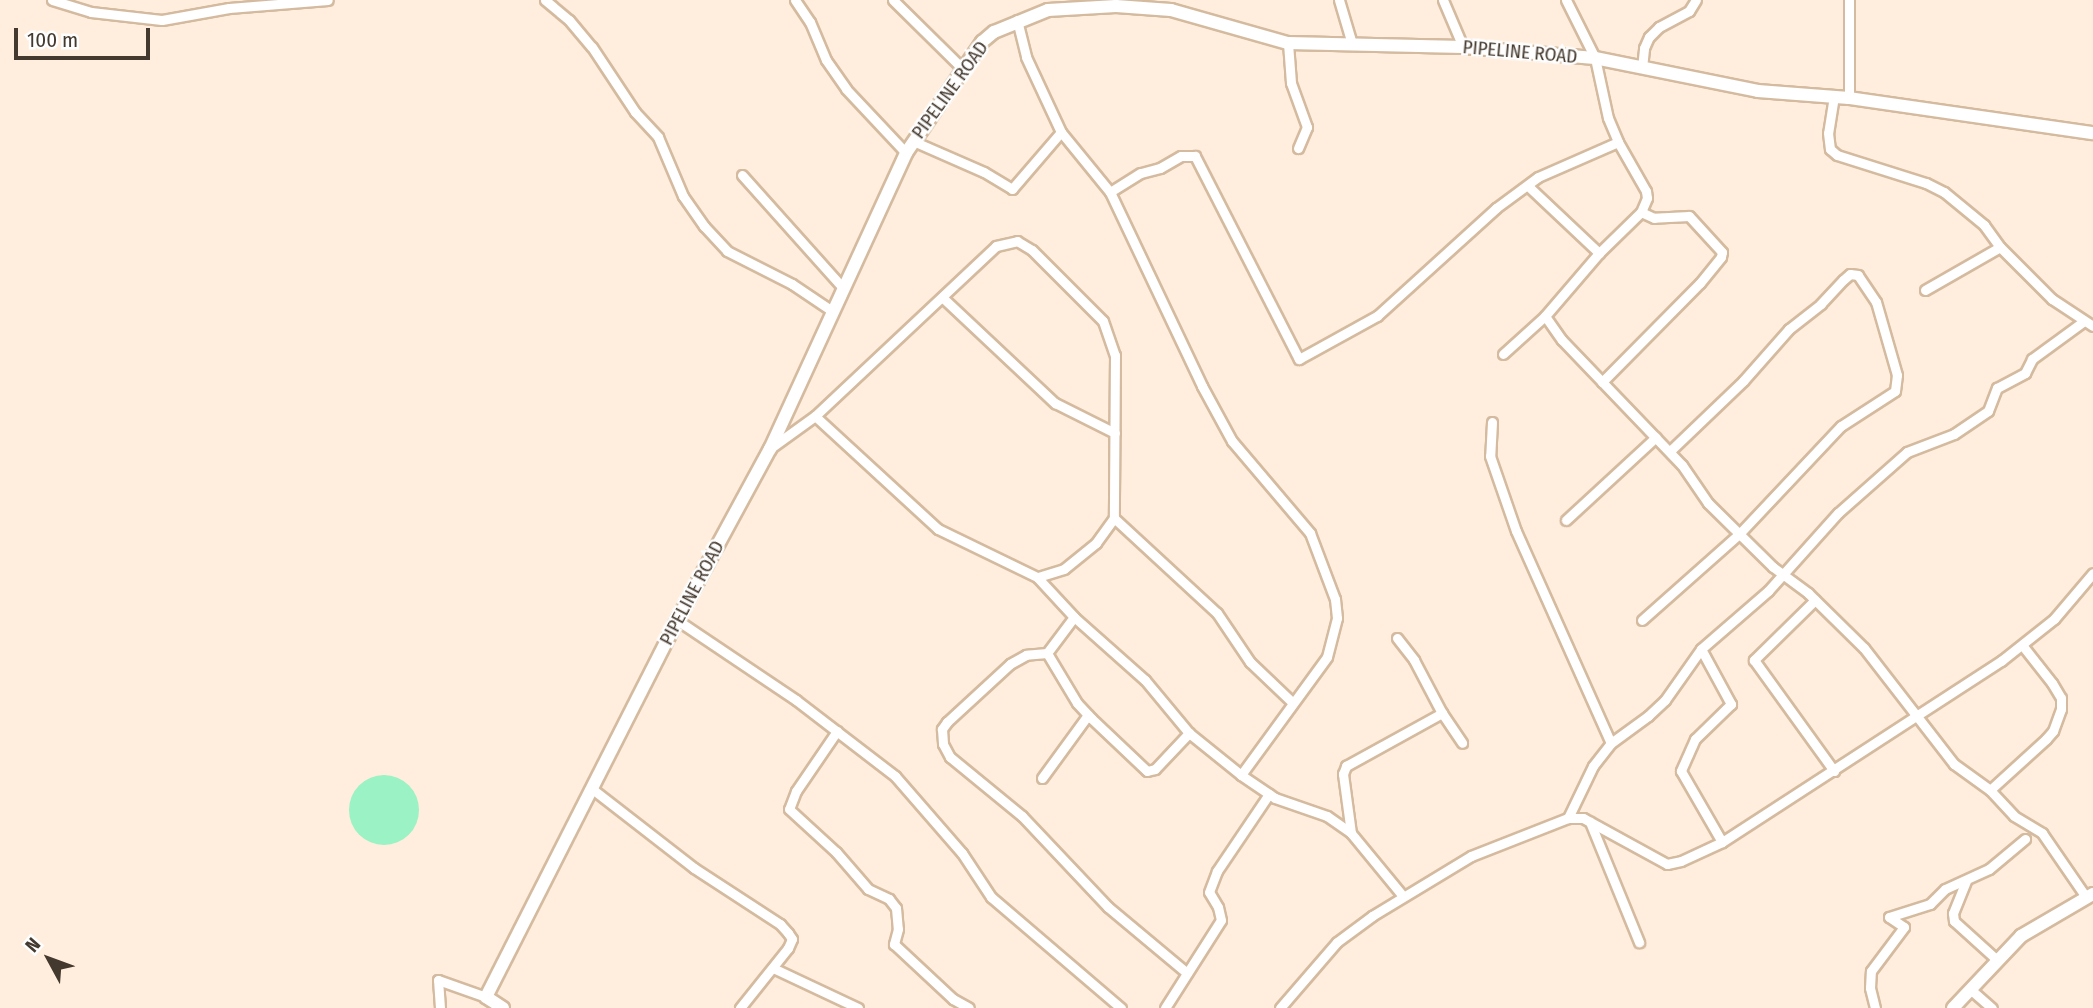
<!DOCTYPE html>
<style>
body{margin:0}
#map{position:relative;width:2093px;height:1008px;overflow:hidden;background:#fed;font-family:"Fira Sans Condensed",sans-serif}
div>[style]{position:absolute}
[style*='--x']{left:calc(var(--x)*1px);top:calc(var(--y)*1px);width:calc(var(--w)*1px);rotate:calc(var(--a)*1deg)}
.green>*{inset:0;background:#9af2c5}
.round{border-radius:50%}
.roads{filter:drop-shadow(2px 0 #d4ba9f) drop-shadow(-2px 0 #d4ba9f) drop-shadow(0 2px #d4ba9f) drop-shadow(0 -2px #d4ba9f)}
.street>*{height:9px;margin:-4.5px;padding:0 4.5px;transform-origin:4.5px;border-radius:4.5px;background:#fff}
.secondary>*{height:12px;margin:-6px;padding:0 6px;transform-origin:6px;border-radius:6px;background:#fff}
span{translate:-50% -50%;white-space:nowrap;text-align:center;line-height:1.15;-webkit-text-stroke:5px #fefefe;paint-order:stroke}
.street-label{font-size:19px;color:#44392e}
.north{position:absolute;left:14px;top:924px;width:70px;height:70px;-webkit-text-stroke:5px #fefefe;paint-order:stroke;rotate:311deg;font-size:19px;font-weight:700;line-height:28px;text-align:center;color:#44392e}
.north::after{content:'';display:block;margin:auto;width:24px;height:32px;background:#44392e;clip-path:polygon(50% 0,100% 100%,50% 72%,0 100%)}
.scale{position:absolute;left:14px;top:28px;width:136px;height:32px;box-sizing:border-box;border:4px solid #44392e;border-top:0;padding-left:9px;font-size:21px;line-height:24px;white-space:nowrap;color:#44392e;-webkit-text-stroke:5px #fefefe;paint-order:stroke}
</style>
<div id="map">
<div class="green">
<i class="round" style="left:349px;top:775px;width:70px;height:70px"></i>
</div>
<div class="roads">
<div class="street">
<i style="--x:52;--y:0;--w:41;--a:17.1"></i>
<i style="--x:91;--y:12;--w:71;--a:6.4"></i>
<i style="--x:162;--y:20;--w:68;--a:-10.2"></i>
<i style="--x:229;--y:8;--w:99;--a:-4.6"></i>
<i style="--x:545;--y:0;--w:31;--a:40"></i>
<i style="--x:569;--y:20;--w:35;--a:50"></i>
<i style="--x:592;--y:47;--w:78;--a:56.5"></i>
<i style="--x:635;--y:112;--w:34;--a:47"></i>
<i style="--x:658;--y:137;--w:64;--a:67"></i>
<i style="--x:683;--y:196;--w:37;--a:55"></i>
<i style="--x:704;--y:226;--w:34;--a:47"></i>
<i style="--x:727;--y:251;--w:73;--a:26.9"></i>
<i style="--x:792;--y:284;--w:48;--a:34"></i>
<i style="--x:795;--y:0;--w:27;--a:56"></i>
<i style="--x:810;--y:22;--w:41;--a:67.2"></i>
<i style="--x:826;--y:60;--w:35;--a:55"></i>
<i style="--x:846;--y:89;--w:88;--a:46.8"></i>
<i style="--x:893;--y:0;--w:100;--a:44.6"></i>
<i style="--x:1339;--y:0;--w:46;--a:73.5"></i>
<i style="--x:1443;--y:0;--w:51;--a:66.9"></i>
<i style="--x:1566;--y:0;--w:65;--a:63.4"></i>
<i style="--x:1595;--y:58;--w:61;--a:77.8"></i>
<i style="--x:1608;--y:118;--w:26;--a:67"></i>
<i style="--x:1618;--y:142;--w:56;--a:60.3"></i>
<i style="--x:1646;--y:191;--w:7;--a:82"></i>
<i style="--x:1647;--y:198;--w:15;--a:113"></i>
<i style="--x:1641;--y:212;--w:59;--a:135.7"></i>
<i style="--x:1599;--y:253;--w:83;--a:130.6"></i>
<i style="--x:1545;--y:316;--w:29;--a:55"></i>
<i style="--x:1562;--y:340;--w:173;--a:46.2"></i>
<i style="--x:1682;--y:465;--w:46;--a:55.6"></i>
<i style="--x:1708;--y:503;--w:91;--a:44.6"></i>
<i style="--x:1773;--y:567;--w:44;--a:36.6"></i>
<i style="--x:1808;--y:593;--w:78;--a:44.5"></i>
<i style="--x:1864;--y:648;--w:147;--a:52.2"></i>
<i style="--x:1954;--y:764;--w:44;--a:35.8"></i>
<i style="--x:1990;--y:790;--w:35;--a:47"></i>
<i style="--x:2014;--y:816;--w:33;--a:31"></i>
<i style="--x:2042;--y:833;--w:78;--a:55.5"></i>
<i style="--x:1017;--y:20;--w:38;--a:76"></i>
<i style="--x:1026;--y:57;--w:83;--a:65"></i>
<i style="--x:1061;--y:132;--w:77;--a:50.8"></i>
<i style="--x:1110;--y:192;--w:215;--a:64.6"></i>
<i style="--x:1202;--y:386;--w:63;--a:61.4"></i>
<i style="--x:1232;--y:441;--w:121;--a:49.7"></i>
<i style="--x:1310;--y:533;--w:71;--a:69.3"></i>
<i style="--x:1335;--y:599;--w:19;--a:84"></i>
<i style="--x:1337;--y:618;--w:40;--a:104.4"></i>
<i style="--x:1327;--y:657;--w:146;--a:126.1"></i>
<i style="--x:1288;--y:43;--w:40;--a:85.7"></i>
<i style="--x:1291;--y:83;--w:47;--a:70"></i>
<i style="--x:1307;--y:127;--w:23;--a:113"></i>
<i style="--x:1642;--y:68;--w:20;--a:-84"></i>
<i style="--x:1644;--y:48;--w:12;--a:-66"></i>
<i style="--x:1649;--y:37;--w:14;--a:-45"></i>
<i style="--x:1659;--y:27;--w:34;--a:-28"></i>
<i style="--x:1689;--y:11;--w:13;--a:-58"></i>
<i style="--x:1834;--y:96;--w:37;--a:99"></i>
<i style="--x:1828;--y:133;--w:16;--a:83"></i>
<i style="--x:1830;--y:149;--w:9;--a:41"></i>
<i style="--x:1837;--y:155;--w:93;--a:17.5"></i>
<i style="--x:1926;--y:183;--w:20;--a:27"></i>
<i style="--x:1944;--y:192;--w:52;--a:39.5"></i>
<i style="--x:1984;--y:225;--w:27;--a:54"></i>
<i style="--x:2000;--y:247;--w:74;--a:45"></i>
<i style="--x:2052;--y:299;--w:49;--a:33.4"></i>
<i style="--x:1849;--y:98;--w:98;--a:-90"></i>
<i style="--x:913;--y:141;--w:77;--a:23.6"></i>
<i style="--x:984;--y:172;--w:33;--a:31"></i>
<i style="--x:1012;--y:189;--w:75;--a:-49.3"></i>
<i style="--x:742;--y:175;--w:153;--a:48.2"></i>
<i style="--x:1528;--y:186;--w:98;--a:43.3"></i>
<i style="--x:1110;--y:192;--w:36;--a:-32"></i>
<i style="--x:1141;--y:173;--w:20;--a:-15"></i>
<i style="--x:1160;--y:168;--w:24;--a:-30"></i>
<i style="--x:1181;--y:156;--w:14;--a:0"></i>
<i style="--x:1195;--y:156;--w:228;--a:62.9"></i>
<i style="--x:1299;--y:359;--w:89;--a:-28.9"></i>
<i style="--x:1377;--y:316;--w:161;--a:-42.2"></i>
<i style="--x:1496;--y:208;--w:52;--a:-36.4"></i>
<i style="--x:1538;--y:177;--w:87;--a:-23.6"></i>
<i style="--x:1925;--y:290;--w:86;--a:-29.8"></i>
<i style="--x:943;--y:298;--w:154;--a:43.2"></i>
<i style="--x:1055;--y:403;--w:67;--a:26.6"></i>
<i style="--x:1503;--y:354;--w:57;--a:-42.1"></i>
<i style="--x:1602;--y:382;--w:139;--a:-45.3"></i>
<i style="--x:1700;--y:283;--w:33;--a:-51"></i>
<i style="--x:1721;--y:257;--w:5;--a:-79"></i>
<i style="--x:1722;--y:252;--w:49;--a:-132.5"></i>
<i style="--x:1689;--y:216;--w:35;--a:177"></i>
<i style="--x:1654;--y:218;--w:14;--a:-155"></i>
<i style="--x:815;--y:416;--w:167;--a:42.6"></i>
<i style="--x:938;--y:529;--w:110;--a:25.9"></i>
<i style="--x:1037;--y:577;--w:54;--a:47.2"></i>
<i style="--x:1074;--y:617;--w:95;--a:41.6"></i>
<i style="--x:1145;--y:680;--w:69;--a:50.3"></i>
<i style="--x:1189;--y:733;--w:67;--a:38.9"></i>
<i style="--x:1241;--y:775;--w:41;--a:34.1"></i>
<i style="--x:1275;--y:798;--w:55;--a:19.1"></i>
<i style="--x:1327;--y:816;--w:29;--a:35"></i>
<i style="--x:1351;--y:833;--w:82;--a:50.5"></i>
<i style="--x:1492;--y:422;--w:34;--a:93"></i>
<i style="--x:1490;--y:456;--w:79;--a:70.9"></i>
<i style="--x:1516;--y:531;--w:232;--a:65.9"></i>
<i style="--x:1611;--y:743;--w:29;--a:128"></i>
<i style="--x:1593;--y:766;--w:58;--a:115.7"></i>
<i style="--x:772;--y:447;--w:53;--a:-35.8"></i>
<i style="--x:815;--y:416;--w:248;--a:-43.2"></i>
<i style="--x:996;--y:246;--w:22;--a:-13"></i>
<i style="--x:1017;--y:241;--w:17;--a:31"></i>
<i style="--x:1032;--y:250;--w:100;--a:45"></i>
<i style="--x:1103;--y:321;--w:36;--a:71"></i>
<i style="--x:1115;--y:355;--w:163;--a:90.4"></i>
<i style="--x:1114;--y:518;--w:31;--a:126"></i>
<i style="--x:1096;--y:543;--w:41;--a:140.9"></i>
<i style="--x:1064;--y:569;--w:28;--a:163"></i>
<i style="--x:1114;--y:518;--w:140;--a:42.7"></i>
<i style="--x:1217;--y:613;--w:59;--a:56"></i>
<i style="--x:1250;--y:662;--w:59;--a:43.6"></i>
<i style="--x:1566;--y:520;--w:122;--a:-42.7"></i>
<i style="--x:1815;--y:600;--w:86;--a:135.5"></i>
<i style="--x:1754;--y:660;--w:137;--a:54.2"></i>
<i style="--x:1074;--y:617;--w:45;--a:126.9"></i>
<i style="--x:1047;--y:653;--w:58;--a:59"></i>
<i style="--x:1077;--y:703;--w:21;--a:47"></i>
<i style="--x:1091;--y:718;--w:77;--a:43.4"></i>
<i style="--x:1147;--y:771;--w:8;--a:-14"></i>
<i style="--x:1155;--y:769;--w:50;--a:-46.6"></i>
<i style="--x:677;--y:620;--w:143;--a:33.9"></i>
<i style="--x:796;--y:700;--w:125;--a:37.5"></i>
<i style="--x:895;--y:776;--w:102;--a:49"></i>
<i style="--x:962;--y:853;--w:53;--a:56.6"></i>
<i style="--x:991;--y:897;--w:171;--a:40.5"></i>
<i style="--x:1642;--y:620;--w:131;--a:-41.6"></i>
<i style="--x:1740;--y:533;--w:147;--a:-46.7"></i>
<i style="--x:1841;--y:426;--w:64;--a:-32.9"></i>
<i style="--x:1895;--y:391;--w:16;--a:-83"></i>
<i style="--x:1897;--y:375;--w:76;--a:-106"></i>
<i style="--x:1876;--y:302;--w:32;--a:-124"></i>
<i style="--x:1858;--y:275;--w:8;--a:-173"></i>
<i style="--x:1850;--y:274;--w:9;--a:139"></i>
<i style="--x:1843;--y:280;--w:33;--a:133"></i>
<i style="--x:1821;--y:304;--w:41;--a:142"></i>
<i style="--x:1789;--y:329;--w:69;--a:131.5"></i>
<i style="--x:1743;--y:381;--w:101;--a:136.2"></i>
<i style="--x:1397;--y:638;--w:28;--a:52"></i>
<i style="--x:1414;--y:660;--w:60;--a:62.2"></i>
<i style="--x:1442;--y:713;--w:36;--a:56"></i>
<i style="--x:1701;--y:649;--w:63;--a:61.4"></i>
<i style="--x:1731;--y:704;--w:50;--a:135.8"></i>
<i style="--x:1695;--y:739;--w:35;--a:114"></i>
<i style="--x:1681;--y:771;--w:82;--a:60"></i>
<i style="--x:1047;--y:653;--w:21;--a:175"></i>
<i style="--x:1026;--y:655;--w:18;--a:151"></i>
<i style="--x:1010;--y:664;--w:86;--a:137.4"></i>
<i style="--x:947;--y:722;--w:9;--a:126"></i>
<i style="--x:942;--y:729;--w:15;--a:86"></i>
<i style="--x:943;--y:744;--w:15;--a:62"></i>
<i style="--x:950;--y:757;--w:93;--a:39.3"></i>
<i style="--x:1022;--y:816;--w:125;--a:46.6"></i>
<i style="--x:1108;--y:907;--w:103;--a:39.9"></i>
<i style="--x:837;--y:731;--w:73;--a:124.3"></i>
<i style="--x:796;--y:791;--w:19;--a:111"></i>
<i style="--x:789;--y:809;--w:64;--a:42.5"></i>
<i style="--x:836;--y:852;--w:49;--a:49.1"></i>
<i style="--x:868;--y:889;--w:23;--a:25"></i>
<i style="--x:889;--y:899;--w:11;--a:52"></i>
<i style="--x:896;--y:908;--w:21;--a:85"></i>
<i style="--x:898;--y:929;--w:16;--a:105"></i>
<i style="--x:894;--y:944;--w:81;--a:43"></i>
<i style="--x:953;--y:999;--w:18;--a:29"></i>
<i style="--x:1611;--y:743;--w:46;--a:-36.1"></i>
<i style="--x:1648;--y:716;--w:23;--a:-43"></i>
<i style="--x:1665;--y:700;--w:62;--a:-54.8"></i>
<i style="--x:1701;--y:649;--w:89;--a:-40.9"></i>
<i style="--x:1768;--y:591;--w:105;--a:-48.1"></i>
<i style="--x:1838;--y:513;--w:92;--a:-41.5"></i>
<i style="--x:1907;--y:452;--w:50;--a:-21"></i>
<i style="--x:1954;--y:434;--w:41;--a:-34.1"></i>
<i style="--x:1988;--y:411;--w:25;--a:-69"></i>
<i style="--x:1997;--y:388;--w:32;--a:-28"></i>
<i style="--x:2025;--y:373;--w:16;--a:-63"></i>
<i style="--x:2032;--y:359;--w:64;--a:-36.2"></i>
<i style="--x:1042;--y:778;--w:78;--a:-53.9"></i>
<i style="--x:591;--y:788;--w:130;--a:37.8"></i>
<i style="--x:694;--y:868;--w:103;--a:33.1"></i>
<i style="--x:780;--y:924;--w:12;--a:48"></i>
<i style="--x:788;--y:933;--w:7;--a:56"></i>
<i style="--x:792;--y:939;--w:10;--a:114"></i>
<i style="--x:788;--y:948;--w:77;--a:128.7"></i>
<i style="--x:1990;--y:790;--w:76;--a:-42.3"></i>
<i style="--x:2046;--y:739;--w:11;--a:-49"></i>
<i style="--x:2053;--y:731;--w:23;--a:-70"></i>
<i style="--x:2061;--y:709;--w:11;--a:-90"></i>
<i style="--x:2061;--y:698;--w:17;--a:-121"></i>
<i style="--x:2052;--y:683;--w:48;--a:-128.3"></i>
<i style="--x:1590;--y:822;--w:130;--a:67.8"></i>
<i style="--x:1351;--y:833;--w:60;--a:-97.7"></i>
<i style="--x:1343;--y:774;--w:9;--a:-69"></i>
<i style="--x:1346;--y:766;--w:110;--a:-28.9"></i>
<i style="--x:1966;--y:881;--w:35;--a:112"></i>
<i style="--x:1953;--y:913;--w:8;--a:83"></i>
<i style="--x:1954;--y:921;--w:57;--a:42.1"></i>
<i style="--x:773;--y:968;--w:94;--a:25.2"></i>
<i style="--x:1970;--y:989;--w:29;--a:41"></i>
<i style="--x:440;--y:1008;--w:28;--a:-94"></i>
<i style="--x:438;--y:980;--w:51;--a:19.5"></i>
<i style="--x:1165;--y:1008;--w:104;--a:-57.5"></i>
<i style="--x:1221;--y:920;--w:13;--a:-103"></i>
<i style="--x:1218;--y:907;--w:17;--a:-121"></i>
<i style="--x:1209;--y:892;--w:22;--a:-69"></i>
<i style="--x:1217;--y:871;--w:93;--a:-56"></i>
<i style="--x:1280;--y:1008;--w:87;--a:-49.2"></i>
<i style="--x:1337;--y:942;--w:44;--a:-36.6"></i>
<i style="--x:1372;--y:916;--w:116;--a:-31.2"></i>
<i style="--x:1471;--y:856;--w:104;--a:-21.4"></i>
<i style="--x:1568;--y:818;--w:15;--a:0"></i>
<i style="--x:1583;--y:818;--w:96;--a:28.7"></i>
<i style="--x:1667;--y:864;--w:14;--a:-12"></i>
<i style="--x:1681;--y:861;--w:45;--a:-24.9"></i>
<i style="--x:1722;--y:842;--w:333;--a:-33"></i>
<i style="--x:2001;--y:661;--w:68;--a:-38.4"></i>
<i style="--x:2054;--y:619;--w:60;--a:-49.7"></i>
<i style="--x:1875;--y:1008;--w:21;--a:-104"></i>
<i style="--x:1870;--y:988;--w:17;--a:-87"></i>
<i style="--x:1871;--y:971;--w:55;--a:-53.1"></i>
<i style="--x:1904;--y:927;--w:18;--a:-146"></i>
<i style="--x:1889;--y:917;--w:43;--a:-17.6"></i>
<i style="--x:1930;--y:904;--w:21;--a:-45"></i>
<i style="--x:1945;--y:889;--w:48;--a:-24.4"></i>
<i style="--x:1989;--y:869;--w:47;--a:-39.8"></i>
</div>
<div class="secondary">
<i style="--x:503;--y:1008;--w:20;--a:-147"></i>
<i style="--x:486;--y:997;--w:423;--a:-63.1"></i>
<i style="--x:677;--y:620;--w:195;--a:-61.5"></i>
<i style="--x:770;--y:449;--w:326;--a:-65.3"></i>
<i style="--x:906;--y:153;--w:135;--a:-55.6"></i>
<i style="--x:982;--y:42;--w:16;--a:-40"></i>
<i style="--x:994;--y:32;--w:58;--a:-22.2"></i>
<i style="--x:1048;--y:10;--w:68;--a:-3.4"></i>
<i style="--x:1116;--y:6;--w:55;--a:4.2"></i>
<i style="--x:1171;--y:10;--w:122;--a:15.8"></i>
<i style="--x:1288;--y:43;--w:175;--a:1.3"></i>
<i style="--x:1463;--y:47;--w:132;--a:4.8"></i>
<i style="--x:1595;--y:58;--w:166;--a:11.4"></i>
<i style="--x:1758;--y:91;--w:91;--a:4.4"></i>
<i style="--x:1849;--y:98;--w:246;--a:8.2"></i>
<i style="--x:1953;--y:1008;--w:99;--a:-46.6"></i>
<i style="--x:2021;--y:936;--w:83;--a:-30.3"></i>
</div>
</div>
<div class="street-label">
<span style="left:1520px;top:52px;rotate:5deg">PIPELINE ROAD</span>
<span style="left:950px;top:90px;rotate:-54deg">PIPELINE ROAD</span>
<span style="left:692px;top:593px;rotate:-62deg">PIPELINE ROAD</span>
</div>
<div class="north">N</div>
<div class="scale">100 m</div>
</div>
